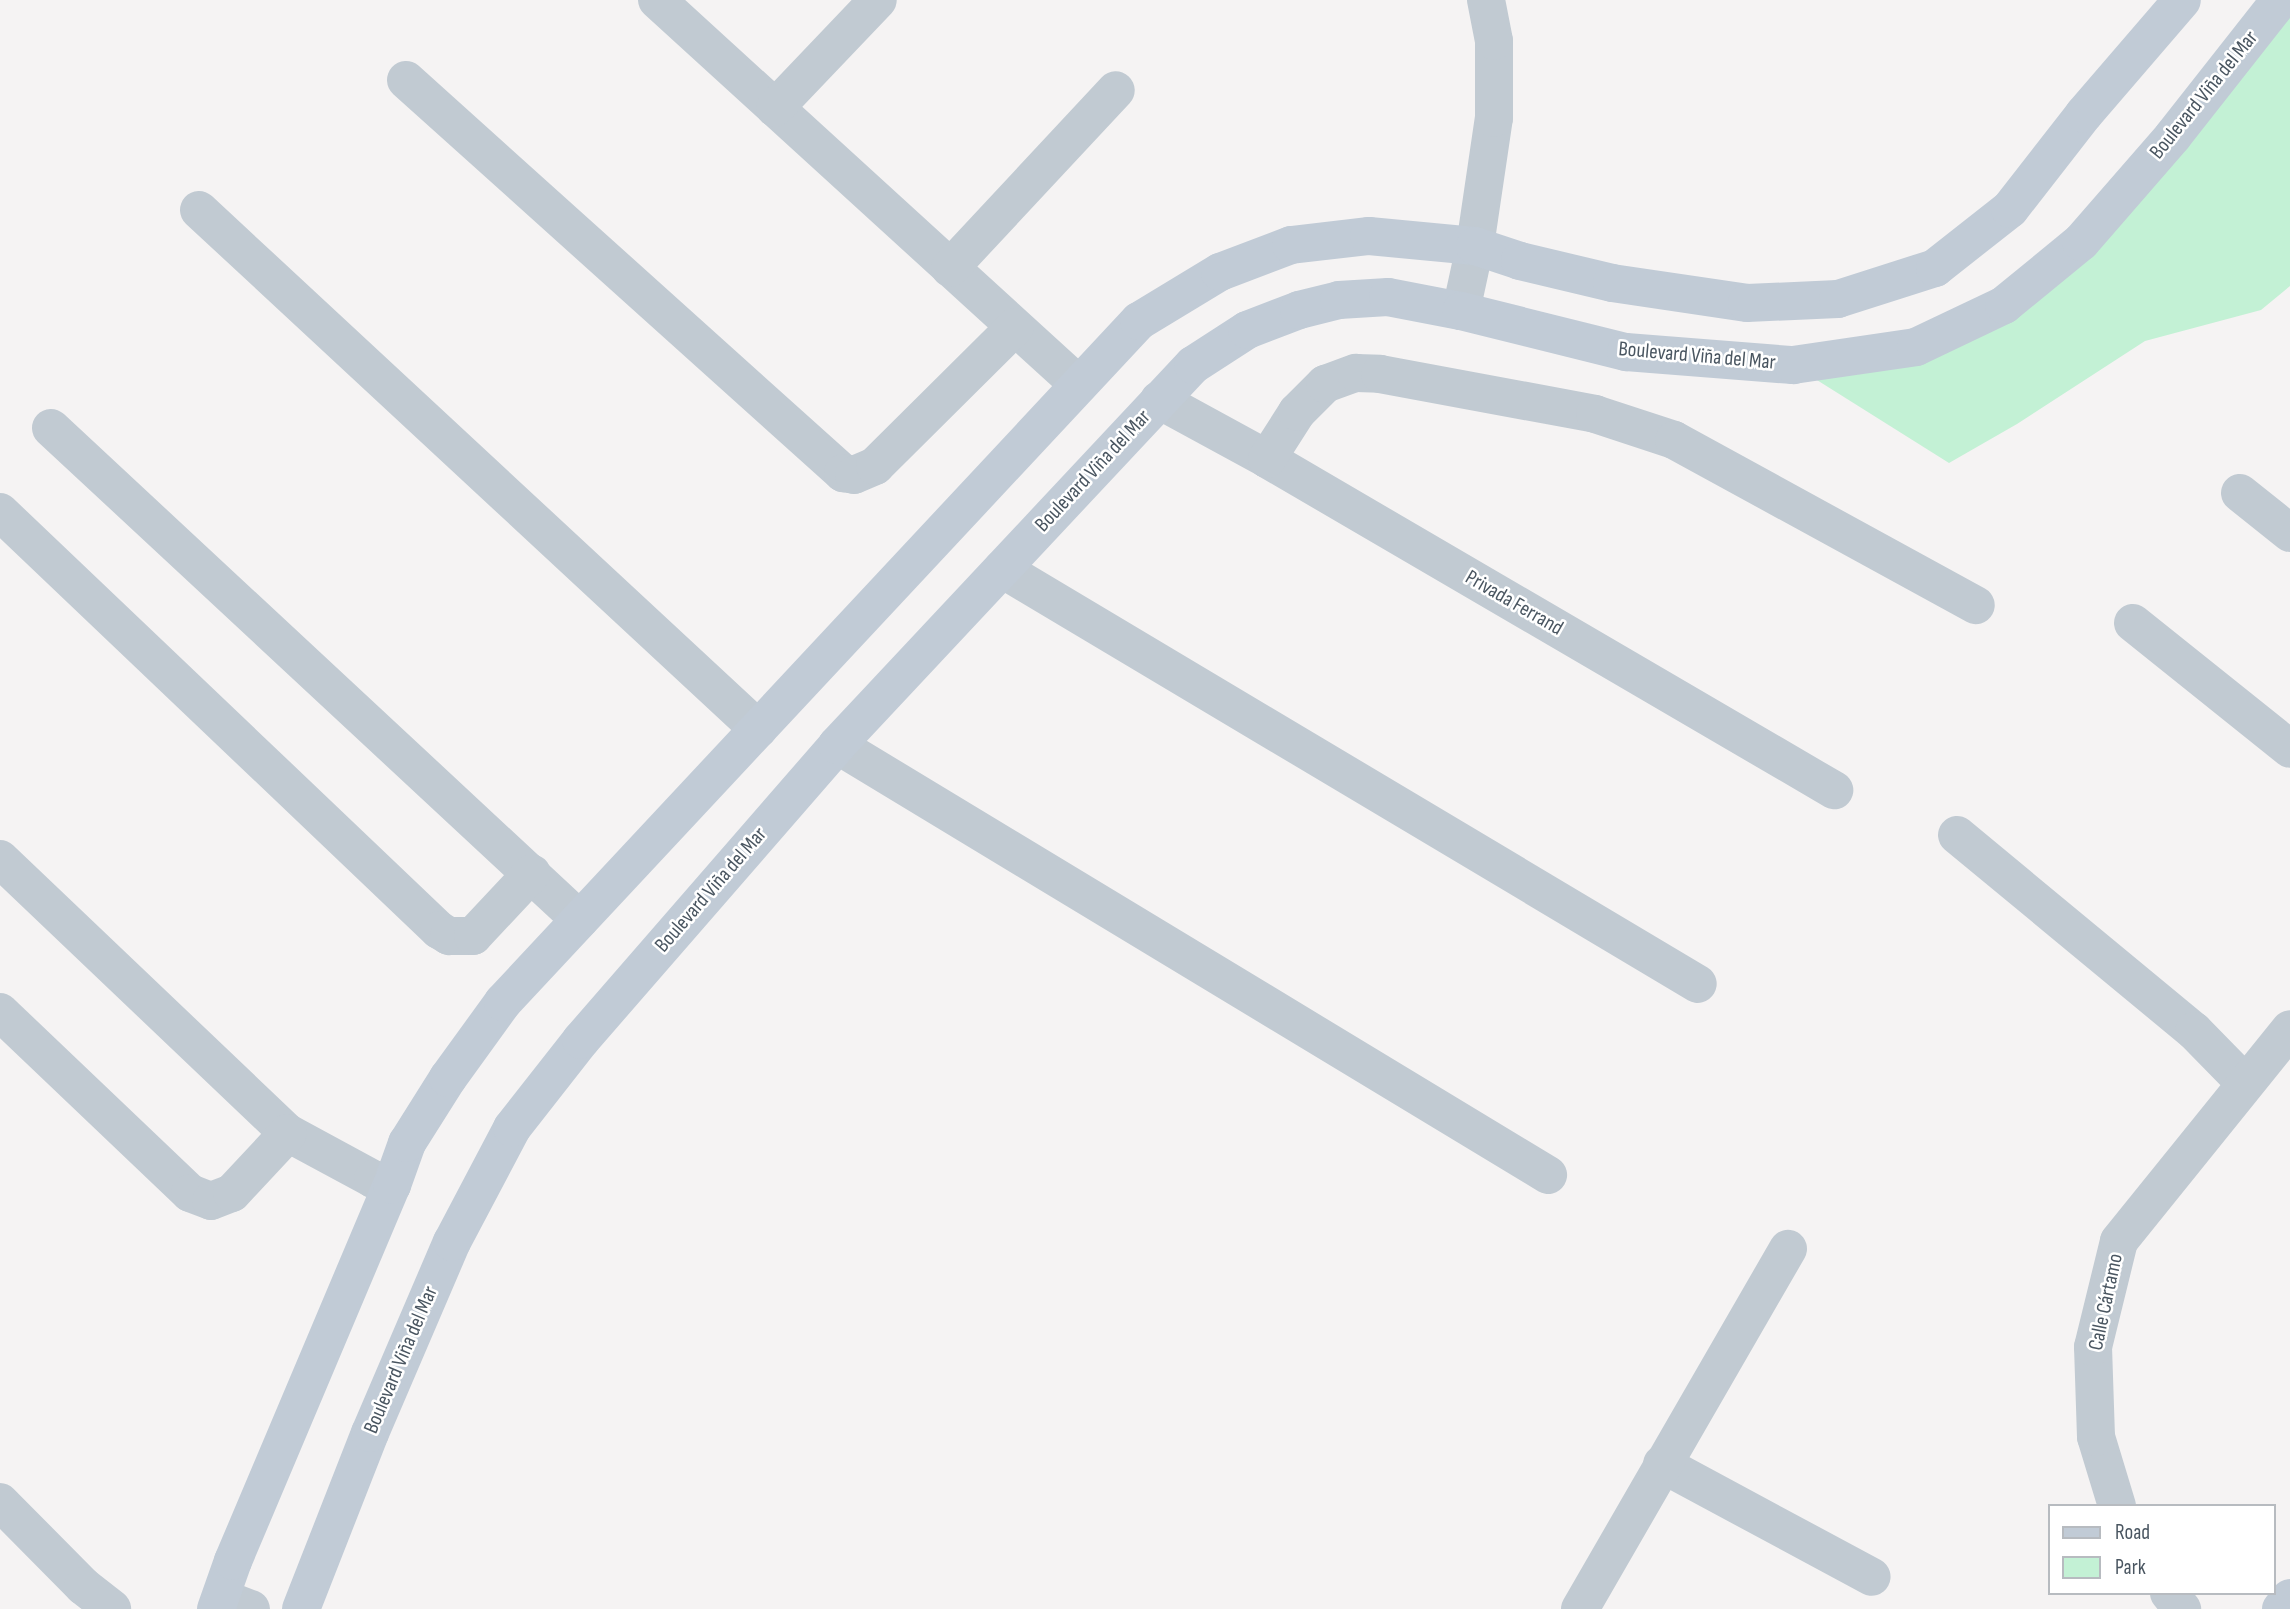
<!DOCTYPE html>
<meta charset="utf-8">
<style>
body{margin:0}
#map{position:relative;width:2290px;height:1609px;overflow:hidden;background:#f5f3f3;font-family:"Sofia Sans Condensed",sans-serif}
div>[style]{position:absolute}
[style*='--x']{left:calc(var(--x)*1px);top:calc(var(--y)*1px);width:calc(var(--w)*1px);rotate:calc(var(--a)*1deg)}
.green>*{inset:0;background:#c3f1d5}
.street>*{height:38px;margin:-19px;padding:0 19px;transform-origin:19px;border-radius:19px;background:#c1cad2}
.secondary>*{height:38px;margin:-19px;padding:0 19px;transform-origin:19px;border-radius:19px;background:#c1cbd6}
span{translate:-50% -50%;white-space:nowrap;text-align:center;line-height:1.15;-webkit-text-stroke:5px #fff;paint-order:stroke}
.street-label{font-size:21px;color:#4a5661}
.legend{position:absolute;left:2048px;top:1504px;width:228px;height:91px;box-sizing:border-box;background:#fff;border:2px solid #b7bbc0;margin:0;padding:9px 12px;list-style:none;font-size:21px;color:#4a5661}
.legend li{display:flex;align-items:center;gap:14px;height:35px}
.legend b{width:35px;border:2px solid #b7bbc0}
</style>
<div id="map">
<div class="green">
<i style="clip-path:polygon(2290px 0,2290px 286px,2261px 310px,2145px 341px,2017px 424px,1949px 463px,1793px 365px,2004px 305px)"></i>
</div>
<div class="street">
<i style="--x:657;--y:0;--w:571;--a:42.37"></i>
<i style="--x:406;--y:80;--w:588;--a:41.97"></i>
<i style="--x:843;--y:473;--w:11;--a:10"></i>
<i style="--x:854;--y:475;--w:23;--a:-23"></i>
<i style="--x:875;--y:466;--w:197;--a:-44.8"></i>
<i style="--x:775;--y:108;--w:149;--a:-46.4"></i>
<i style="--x:199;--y:210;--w:763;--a:42.87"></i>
<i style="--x:950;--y:268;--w:243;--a:-47"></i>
<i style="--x:1461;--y:311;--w:66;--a:-77.8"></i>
<i style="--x:1475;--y:246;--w:129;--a:-81.6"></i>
<i style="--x:1494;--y:118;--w:77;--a:-90"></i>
<i style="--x:1494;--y:41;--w:42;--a:-101"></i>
<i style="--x:1159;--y:400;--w:123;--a:28.6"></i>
<i style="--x:1267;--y:459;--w:657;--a:30.28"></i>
<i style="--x:51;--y:428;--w:722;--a:42.92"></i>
<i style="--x:1267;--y:459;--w:56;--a:-57.4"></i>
<i style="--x:1297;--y:412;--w:40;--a:-45"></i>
<i style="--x:1325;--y:384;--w:33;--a:-20"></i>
<i style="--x:1356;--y:373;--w:24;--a:2"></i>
<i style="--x:1380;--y:374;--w:219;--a:10.5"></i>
<i style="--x:1595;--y:414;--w:83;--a:18.2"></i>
<i style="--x:1674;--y:440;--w:344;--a:28.7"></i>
<i style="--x:2240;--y:493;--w:64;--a:38.7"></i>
<i style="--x:0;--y:512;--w:606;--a:43.6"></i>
<i style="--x:439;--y:930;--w:12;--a:31"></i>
<i style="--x:449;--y:936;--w:24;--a:0"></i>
<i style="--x:473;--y:936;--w:86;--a:-46.9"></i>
<i style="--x:1002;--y:569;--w:810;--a:30.81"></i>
<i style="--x:2133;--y:623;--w:201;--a:38.7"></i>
<i style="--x:837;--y:745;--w:831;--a:31.16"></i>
<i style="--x:1957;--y:835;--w:308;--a:39.6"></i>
<i style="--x:2194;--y:1031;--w:71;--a:45.6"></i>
<i style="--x:0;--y:859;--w:398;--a:43.6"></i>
<i style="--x:288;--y:1133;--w:97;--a:28.4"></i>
<i style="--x:373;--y:1179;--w:20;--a:18"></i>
<i style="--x:0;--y:1012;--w:262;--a:43.6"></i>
<i style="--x:190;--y:1193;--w:22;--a:21"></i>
<i style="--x:211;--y:1201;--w:22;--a:-21"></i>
<i style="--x:232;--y:1193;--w:82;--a:-47"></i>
<i style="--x:1662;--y:1464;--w:238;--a:28.3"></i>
<i style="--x:0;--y:1502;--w:118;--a:45.3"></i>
<i style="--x:83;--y:1586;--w:37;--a:38"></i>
<i style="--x:2117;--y:1506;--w:72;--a:-106.9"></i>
<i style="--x:2096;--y:1437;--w:90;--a:-91.9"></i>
<i style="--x:2093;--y:1347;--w:109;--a:-76.2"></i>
<i style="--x:2119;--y:1241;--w:272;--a:-51.1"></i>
<i style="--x:2169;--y:1593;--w:21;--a:51"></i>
<i style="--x:222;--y:1598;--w:31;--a:21"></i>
<i style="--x:1580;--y:1609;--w:416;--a:-60"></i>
</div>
<div class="secondary">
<i style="--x:216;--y:1609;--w:51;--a:-70.5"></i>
<i style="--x:233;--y:1561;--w:408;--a:-67.1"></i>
<i style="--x:392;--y:1185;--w:45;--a:-70.3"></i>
<i style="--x:407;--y:1143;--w:77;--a:-57.8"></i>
<i style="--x:448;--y:1078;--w:94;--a:-54.1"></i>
<i style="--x:503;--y:1002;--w:932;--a:-46.96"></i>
<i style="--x:1139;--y:321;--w:95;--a:-31.2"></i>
<i style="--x:1220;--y:272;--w:76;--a:-20.8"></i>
<i style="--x:1291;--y:245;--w:79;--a:-6.6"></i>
<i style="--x:1369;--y:236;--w:106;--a:5.4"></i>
<i style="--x:1475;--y:246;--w:47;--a:18.4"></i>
<i style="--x:1520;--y:261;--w:95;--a:13.4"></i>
<i style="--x:1612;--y:283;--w:136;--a:8.4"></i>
<i style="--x:1747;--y:303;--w:91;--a:-2.5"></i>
<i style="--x:1838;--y:299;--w:102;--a:-17.7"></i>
<i style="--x:1935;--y:268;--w:95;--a:-38.2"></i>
<i style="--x:2010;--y:209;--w:120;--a:-52.1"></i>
<i style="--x:2084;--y:114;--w:150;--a:-49.3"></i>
<i style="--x:301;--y:1609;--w:189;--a:-68.6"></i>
<i style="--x:370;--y:1433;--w:208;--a:-66.8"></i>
<i style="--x:452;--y:1242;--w:129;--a:-62.2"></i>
<i style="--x:512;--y:1128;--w:112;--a:-51.9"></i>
<i style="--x:581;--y:1040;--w:391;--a:-49"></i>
<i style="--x:837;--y:745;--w:521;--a:-46.87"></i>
<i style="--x:1193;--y:365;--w:64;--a:-32.9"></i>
<i style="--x:1247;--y:330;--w:56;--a:-21"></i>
<i style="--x:1299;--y:310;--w:41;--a:-14"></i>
<i style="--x:1339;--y:300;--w:49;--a:-3.5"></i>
<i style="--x:1388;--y:297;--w:74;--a:10.9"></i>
<i style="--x:1461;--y:311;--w:170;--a:14"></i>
<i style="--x:1626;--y:352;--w:168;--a:4.5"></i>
<i style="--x:1793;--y:365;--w:124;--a:-8.3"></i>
<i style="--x:1916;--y:347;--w:98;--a:-25.5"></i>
<i style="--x:2004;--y:305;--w:99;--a:-39.3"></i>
<i style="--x:2081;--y:242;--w:140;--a:-49"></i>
<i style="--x:2173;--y:136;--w:173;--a:-51.8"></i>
<i style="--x:2281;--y:1609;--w:14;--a:-51"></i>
</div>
<div class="street-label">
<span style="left:2204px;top:95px;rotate:-51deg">Boulevard Viña del Mar</span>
<span style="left:1697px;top:356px;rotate:5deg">Boulevard Viña del Mar</span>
<span style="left:1093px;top:471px;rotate:-47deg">Boulevard Viña del Mar</span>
<span style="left:1514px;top:603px;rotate:30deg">Privada Ferrand</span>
<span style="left:711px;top:890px;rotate:-49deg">Boulevard Viña del Mar</span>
<span style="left:2106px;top:1302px;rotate:-78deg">Calle Cártamo</span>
<span style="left:401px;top:1360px;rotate:-67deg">Boulevard Viña del Mar</span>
</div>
<ul class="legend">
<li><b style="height:9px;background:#c1cbd6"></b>Road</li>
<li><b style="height:19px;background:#c3f1d5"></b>Park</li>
</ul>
</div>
